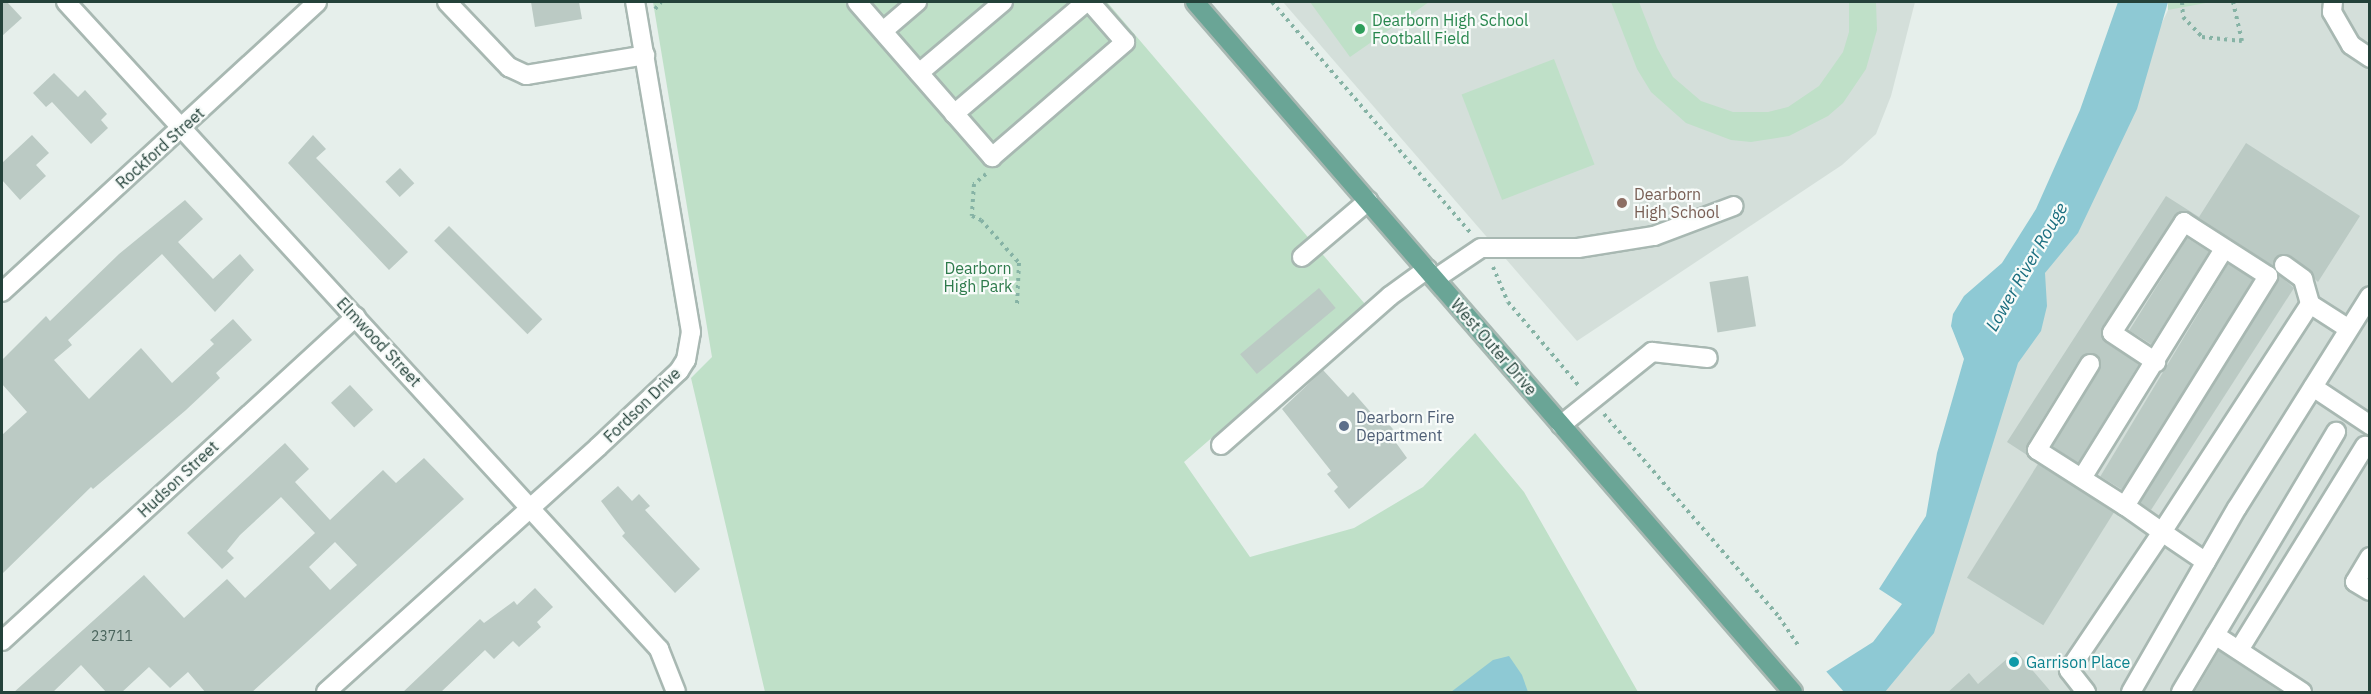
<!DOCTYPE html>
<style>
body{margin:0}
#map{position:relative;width:2371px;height:694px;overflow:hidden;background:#e6efeb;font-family:"IBM Plex Sans",sans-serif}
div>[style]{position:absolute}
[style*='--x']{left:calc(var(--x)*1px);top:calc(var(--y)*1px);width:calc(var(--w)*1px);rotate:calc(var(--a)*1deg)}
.built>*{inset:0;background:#d4dfda}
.green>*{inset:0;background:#bfe0c8;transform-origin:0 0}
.water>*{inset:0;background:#8ec9d4}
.pier>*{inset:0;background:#e6efeb}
.building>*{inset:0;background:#bbcac4;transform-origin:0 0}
.path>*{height:4px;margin-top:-2px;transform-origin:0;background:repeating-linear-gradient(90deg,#86b3a5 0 3px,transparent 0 7.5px)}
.roads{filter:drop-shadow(2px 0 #a8b8b2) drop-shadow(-2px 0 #a8b8b2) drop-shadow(0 2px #a8b8b2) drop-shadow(0 -2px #a8b8b2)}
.minor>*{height:18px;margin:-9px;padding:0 9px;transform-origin:9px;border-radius:9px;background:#fff}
.major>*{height:18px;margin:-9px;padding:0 9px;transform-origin:9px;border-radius:9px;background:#6aa596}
.dots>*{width:16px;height:16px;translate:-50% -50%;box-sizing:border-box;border:3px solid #f7fbf9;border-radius:50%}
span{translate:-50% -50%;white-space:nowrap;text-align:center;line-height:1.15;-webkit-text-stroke:4.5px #f7fbf9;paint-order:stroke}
.number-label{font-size:14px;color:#4a645c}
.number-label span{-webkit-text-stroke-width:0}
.leisure-label{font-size:16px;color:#27864d}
.left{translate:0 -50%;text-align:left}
.street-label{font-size:16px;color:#24423a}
.education-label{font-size:16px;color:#785e54}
.park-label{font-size:16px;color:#2d7a4b}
.service-label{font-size:16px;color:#4e5e75}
.culture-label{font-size:16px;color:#0d838f}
.water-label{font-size:18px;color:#1c6f80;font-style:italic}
.frame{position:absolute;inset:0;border:3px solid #24423a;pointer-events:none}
</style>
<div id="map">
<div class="built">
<i style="clip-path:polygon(1283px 2px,1915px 2px,1891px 96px,1876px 134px,1842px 165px,1577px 341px)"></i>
<i style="clip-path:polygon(2187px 2px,2369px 2px,2369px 692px,1875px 692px,2045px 273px,2168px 10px)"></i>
</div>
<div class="green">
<i style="clip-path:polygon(653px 2px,1107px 2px,1365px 304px,1184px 462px,1250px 557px,1354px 528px,1423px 487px,1475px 433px,1524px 492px,1638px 692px,765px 692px,691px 378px,712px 357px)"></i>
<i style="clip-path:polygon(1310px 2px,1429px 2px,1350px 57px)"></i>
<i style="clip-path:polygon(1611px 2px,1639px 2px,1657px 48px,1673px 77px,1701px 101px,1733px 112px,1768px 112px,1788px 107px,1819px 86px,1843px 52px,1849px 32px,1849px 2px,1876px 2px,1877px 30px,1866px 69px,1843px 103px,1828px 116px,1789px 136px,1751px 142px,1731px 140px,1686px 123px,1651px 92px,1637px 69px)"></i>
<i style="clip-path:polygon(2168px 2px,2211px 2px,2168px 10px)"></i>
<i style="left:1554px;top:59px;width:113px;height:99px;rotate:69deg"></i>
</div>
<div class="water">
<i style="clip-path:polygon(2118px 2px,2168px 2px,2137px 109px,2078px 233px,2045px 273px,2047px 306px,2041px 331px,2018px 363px,1934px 633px,1885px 692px,1794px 692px,1873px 642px,1902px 604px,1879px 589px,1926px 516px,1937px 453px,1964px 359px,1951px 326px,1953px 314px,1964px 296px,2002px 263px,2036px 209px,2080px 110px)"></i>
<i style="clip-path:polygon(1509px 656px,1522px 675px,1528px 692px,1451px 692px,1493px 660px)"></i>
</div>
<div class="pier">
<i style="clip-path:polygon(1825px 670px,1844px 692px,1791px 692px,1792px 690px)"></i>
</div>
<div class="building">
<i style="clip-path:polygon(2px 2px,7px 2px,22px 18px,2px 36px)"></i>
<i style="clip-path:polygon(531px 2px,579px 2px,582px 19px,535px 27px)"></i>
<i style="clip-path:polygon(54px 73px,78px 97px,85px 90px,107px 114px,101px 120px,108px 128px,91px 144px,52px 102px,46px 107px,33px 93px)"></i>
<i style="clip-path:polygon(32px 135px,49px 153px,36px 165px,46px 176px,20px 200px,2px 180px,2px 163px)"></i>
<i style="clip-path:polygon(313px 135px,326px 149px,316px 158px,408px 252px,389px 270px,288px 163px)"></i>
<i style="clip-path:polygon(2246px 143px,2360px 216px,2318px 282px,2290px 256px,2279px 255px,2273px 266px,2190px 213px,2179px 212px,2102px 327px,2105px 342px,2139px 364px,2078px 463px,2052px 446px,2100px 369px,2100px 359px,2091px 353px,2080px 358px,2027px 444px,2027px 455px,2007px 442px,2166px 196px,2199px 217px)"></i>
<i style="left:400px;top:168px;width:21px;height:20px;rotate:47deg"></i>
<i style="clip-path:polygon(185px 200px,203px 219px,178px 242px,213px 279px,240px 254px,254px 270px,215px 312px,162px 254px,68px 340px,72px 345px,54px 360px,89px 399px,141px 348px,172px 383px,214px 344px,210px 340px,233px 319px,252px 340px,216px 373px,220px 378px,186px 410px,93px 489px,91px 487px,2px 574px,2px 435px,27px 412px,2px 384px,2px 360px,46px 316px,50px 321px,119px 254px)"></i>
<i style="left:449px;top:226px;width:132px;height:21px;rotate:45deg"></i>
<i style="left:2187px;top:238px;width:26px;height:109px;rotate:32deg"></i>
<i style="left:2228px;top:264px;width:29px;height:248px;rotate:31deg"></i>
<i style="clip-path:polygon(2279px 275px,2294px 288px,2151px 510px,2140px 503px)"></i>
<i style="left:1748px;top:276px;width:51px;height:39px;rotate:81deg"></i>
<i style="left:1319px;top:288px;width:26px;height:103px;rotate:50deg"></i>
<i style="clip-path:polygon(1323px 370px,1348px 397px,1353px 392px,1374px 416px,1379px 413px,1399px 436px,1394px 440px,1407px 458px,1349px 509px,1334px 491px,1338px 487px,1327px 474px,1331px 471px,1282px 409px)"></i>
<i style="left:350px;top:385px;width:34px;height:26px;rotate:47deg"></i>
<i style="clip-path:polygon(evenodd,285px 443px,309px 469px,295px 482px,330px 520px,383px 470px,396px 483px,424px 458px,464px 499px,251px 693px,206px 693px,188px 672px,170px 688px,149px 667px,121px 693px,107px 693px,81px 665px,52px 693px,13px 693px,144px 575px,184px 618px,227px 579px,245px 598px,315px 533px,281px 497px,240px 535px,227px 551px,234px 558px,222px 569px,187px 533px,285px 443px,335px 542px,357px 565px,330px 590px,309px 567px,335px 542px)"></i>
<i style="left:2038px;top:464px;width:90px;height:134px;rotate:32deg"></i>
<i style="clip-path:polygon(618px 486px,632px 501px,639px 494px,650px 506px,645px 510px,700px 569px,675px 593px,622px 536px,625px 533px,601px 501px)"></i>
<i style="clip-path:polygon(535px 588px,553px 607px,537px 622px,541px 627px,519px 647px,513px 641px,494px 659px,485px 650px,440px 693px,402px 693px,480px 619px,484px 623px,514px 601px,517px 605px)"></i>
<i style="clip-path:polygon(2016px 651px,2052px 693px,1947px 693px,1969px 673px,1978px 684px)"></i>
<i style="clip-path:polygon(2219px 651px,2282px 693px,2194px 693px)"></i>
</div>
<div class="path">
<i style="--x:1272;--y:2;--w:305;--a:49.3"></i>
<i style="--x:2182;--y:2;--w:15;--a:86"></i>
<i style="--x:2183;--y:17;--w:28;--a:46"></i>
<i style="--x:2202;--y:37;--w:40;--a:5.7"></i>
<i style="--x:2242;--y:41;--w:40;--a:-103"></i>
<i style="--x:655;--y:9;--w:9;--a:-49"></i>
<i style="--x:986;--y:174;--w:16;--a:140"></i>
<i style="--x:974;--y:184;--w:32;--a:94"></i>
<i style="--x:972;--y:216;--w:10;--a:24"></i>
<i style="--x:981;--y:220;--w:57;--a:48.5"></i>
<i style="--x:1019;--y:263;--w:41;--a:92.8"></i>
<i style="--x:1493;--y:267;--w:38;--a:67"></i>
<i style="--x:1508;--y:302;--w:110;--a:49.8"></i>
<i style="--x:1604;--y:414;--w:268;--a:49.2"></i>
<i style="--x:1779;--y:617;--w:34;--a:56"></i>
</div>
<div class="roads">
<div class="minor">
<i style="--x:66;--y:2;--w:878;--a:47.49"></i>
<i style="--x:659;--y:649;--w:46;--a:68.4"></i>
<i style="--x:447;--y:2;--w:90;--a:46.4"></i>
<i style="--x:509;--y:67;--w:19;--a:25"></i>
<i style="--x:526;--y:75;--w:121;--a:-9.5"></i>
<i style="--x:857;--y:2;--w:206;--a:48.9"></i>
<i style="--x:992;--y:157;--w:176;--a:-40.8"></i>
<i style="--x:1125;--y:42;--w:53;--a:-131.2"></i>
<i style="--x:2333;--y:2;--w:10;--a:96"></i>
<i style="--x:2332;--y:12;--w:38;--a:60"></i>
<i style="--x:2351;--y:45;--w:23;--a:34"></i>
<i style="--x:883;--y:31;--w:45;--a:-40.5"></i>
<i style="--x:919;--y:73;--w:110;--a:-40.2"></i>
<i style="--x:954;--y:114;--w:173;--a:-40.3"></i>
<i style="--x:1302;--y:257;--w:87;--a:-40.3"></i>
<i style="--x:2284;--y:265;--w:24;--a:36"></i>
<i style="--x:2303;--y:279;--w:26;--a:74"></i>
<i style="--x:2310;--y:304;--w:46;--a:32.7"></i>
<i style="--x:1435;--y:279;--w:55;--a:-34"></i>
<i style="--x:1481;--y:248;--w:97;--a:0"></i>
<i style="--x:1578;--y:248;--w:77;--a:-9"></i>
<i style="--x:1654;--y:236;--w:85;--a:-20.6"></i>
<i style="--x:2;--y:292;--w:428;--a:-42.6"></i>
<i style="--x:2090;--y:364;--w:101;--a:121.6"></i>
<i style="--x:2037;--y:450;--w:104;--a:32.5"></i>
<i style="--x:2125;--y:506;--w:271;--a:-58.1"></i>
<i style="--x:2268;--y:276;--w:100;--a:-147.3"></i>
<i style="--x:2184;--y:222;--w:132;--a:123"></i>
<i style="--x:2112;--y:333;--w:53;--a:33.4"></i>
<i style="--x:2313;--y:387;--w:69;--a:33.7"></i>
<i style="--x:1561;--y:425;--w:117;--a:-38.7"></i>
<i style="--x:1652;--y:352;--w:56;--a:6.1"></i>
<i style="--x:1221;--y:445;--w:225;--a:-41.4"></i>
<i style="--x:1390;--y:296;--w:46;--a:-36.1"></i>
<i style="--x:2082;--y:478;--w:269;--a:-58.2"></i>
<i style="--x:2125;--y:506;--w:45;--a:35.1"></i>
<i style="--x:2162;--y:532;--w:272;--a:-57"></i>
<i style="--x:2370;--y:557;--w:29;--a:121"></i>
<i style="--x:2355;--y:582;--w:17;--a:31"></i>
<i style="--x:2215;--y:635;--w:104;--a:33.2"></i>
<i style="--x:2;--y:641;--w:480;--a:-42.5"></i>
<i style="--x:2239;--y:650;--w:240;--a:-58.3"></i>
<i style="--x:326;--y:692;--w:366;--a:-42"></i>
<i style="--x:598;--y:447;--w:111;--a:-43.2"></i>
<i style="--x:679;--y:371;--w:13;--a:-58"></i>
<i style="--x:686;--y:360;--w:28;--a:-80"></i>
<i style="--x:691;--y:332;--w:335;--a:-99.6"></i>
<i style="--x:2086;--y:692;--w:28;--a:-128"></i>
<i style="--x:2069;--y:670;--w:166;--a:-56"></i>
<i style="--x:2162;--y:532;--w:53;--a:34.3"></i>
<i style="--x:2131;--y:692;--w:212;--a:-60.1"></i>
<i style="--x:2237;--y:508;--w:250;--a:-57.9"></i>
<i style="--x:2181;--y:692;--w:303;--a:-59.2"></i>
</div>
<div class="major">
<i style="--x:1195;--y:2;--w:913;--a:49.09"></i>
</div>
</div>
<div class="dots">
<i style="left:1360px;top:29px;background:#2e9e5b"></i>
<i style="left:1622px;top:203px;background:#8d6e63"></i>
<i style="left:1344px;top:426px;background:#5c6f8a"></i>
<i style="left:2014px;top:662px;background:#0f9aa8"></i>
</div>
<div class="number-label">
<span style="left:112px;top:636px">23711</span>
</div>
<div class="leisure-label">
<span class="left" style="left:1372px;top:29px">Dearborn High School<br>Football Field</span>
</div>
<div class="street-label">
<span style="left:160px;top:148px;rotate:-42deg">Rockford Street</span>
<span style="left:379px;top:342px;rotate:47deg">Elmwood Street</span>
<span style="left:1494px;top:347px;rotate:49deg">West Outer Drive</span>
<span style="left:642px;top:405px;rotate:-44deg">Fordson Drive</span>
<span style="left:178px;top:479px;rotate:-43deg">Hudson Street</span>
</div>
<div class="education-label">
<span class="left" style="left:1634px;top:203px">Dearborn<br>High School</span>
</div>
<div class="park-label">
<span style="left:978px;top:277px">Dearborn<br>High Park</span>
</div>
<div class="service-label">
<span class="left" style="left:1356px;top:426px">Dearborn Fire<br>Department</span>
</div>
<div class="culture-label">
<span class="left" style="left:2026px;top:662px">Garrison Place</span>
</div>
<div class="water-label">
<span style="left:2027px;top:267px;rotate:-60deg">Lower River Rouge</span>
</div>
<div class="frame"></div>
</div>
